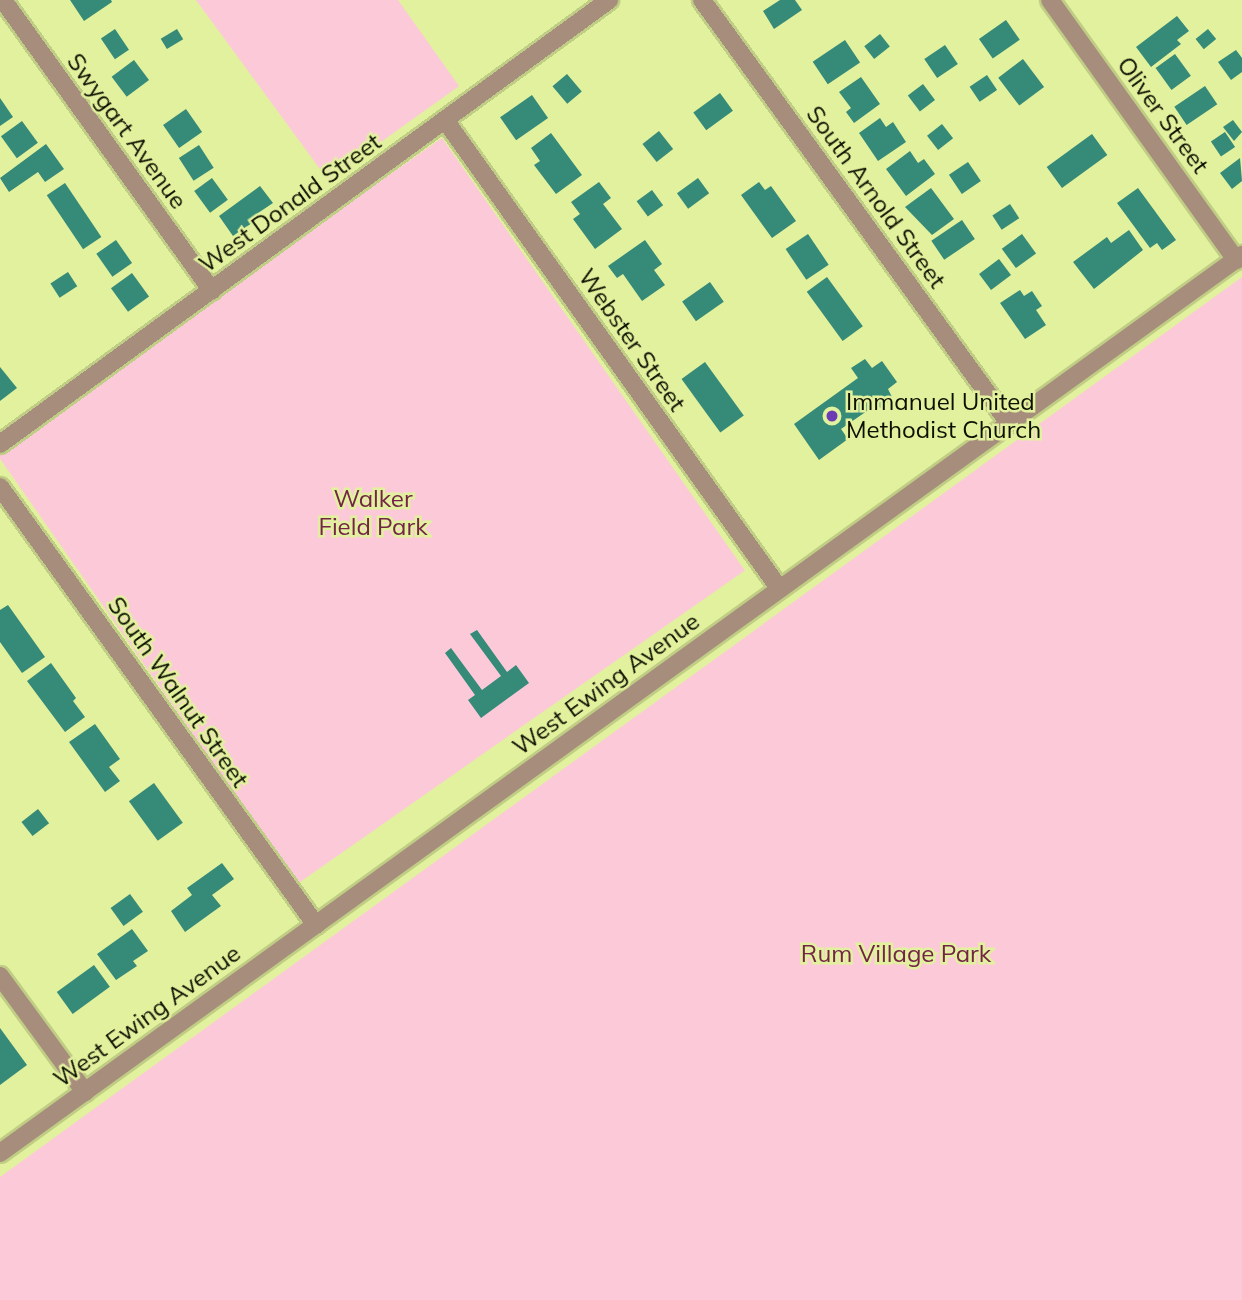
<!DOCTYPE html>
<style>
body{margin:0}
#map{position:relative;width:1242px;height:1300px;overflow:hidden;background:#e2f19d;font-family:Mulish,sans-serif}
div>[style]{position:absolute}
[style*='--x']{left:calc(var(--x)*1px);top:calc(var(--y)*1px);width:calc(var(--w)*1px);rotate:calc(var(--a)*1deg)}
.green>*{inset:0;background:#fcc9d9;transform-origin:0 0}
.building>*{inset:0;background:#358a78;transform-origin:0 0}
.roads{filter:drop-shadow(2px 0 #c0cd84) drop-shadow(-2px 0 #c0cd84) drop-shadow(0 2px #c0cd84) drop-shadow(0 -2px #c0cd84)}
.minor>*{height:18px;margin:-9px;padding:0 9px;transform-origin:9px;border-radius:9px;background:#a68d7c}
.dots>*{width:19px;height:19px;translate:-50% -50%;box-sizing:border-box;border:4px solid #e2f19d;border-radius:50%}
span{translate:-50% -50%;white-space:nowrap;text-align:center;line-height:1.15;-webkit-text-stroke:5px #e2f19d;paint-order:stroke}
.street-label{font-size:24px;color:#0d1000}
.poi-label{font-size:24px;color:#0d1000}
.left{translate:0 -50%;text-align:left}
.park-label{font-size:24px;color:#742447}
</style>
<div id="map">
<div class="green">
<i style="clip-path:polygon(196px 0,398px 0,459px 86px,328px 180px)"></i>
<i style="left:442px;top:138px;width:528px;height:546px;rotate:55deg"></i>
<i style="clip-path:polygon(1242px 277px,1242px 1300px,0 1300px,0 1177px)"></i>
</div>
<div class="building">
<i style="clip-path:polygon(70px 0,111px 0,112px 2px,84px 21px)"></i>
<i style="clip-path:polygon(780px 0,795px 0,802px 10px,774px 29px,763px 11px)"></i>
<i style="clip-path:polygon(1177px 16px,1189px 31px,1177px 40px,1181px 44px,1151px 67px,1136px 47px)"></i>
<i style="left:1006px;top:20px;width:24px;height:33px;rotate:55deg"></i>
<i style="left:115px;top:29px;width:25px;height:17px;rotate:56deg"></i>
<i style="left:177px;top:29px;width:12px;height:19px;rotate:59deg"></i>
<i style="left:1208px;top:29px;width:13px;height:16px;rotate:51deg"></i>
<i style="left:880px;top:34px;width:16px;height:20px;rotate:52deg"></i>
<i style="left:845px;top:40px;width:27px;height:39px;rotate:56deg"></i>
<i style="left:945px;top:45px;width:23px;height:25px;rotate:56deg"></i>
<i style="clip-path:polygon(1236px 50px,1242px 58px,1242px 72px,1231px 80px,1218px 62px)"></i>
<i style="left:1175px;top:54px;width:27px;height:24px;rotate:54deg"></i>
<i style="left:1023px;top:59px;width:35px;height:31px;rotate:53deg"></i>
<i style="left:134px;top:60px;width:25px;height:28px;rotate:53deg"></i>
<i style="left:567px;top:74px;width:23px;height:19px;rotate:50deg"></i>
<i style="left:987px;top:75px;width:18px;height:21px;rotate:56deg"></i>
<i style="clip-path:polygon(861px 77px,880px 104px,854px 123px,846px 112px,851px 108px,839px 92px)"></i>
<i style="left:923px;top:84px;width:20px;height:19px;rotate:53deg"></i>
<i style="left:1205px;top:86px;width:22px;height:37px;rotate:56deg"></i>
<i style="left:720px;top:93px;width:22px;height:33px;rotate:54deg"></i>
<i style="left:532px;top:95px;width:28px;height:39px;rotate:55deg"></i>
<i style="clip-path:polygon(0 98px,13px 117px,0 126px)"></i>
<i style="left:186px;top:109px;width:28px;height:28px;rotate:55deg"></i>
<i style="clip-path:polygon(880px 118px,886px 127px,893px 122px,906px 142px,878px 161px,859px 133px)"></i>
<i style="clip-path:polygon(1233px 120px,1242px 132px,1234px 141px,1223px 127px)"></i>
<i style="left:22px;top:121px;width:27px;height:26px;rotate:54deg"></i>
<i style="left:942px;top:124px;width:18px;height:19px;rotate:52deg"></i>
<i style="left:659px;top:131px;width:23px;height:21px;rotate:52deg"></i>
<i style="left:1225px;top:132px;width:18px;height:17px;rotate:56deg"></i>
<i style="clip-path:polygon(551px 133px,582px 175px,556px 194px,534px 165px,540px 161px,531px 148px)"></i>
<i style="left:1092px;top:134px;width:26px;height:56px;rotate:54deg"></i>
<i style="clip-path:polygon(46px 144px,64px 169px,45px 182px,38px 172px,9px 192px,0 178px)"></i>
<i style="left:199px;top:145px;width:27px;height:24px;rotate:57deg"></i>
<i style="clip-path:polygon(910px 151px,918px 163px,924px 159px,935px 174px,906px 196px,886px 169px)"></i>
<i style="clip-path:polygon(1240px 158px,1242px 181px,1232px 189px,1220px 173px)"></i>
<i style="left:968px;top:162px;width:23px;height:23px;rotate:56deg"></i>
<i style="left:212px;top:178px;width:27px;height:22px;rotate:54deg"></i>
<i style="left:698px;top:178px;width:19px;height:26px;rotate:54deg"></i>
<i style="clip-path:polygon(599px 182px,611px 198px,603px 204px,622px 229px,595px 249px,573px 219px,580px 214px,571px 202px)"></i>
<i style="clip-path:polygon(759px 182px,765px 190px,771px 186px,796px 221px,772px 238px,741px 195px)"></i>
<i style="left:65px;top:183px;width:65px;height:22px;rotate:56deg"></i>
<i style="clip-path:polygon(260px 186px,273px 203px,255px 215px,258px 219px,233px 236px,219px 216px)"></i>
<i style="clip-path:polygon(931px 188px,954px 219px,932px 235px,905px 207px)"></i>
<i style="clip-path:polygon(1138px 188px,1176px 240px,1162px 250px,1157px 243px,1150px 248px,1117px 203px)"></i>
<i style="left:652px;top:190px;width:19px;height:19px;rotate:54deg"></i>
<i style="left:1010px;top:204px;width:17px;height:21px;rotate:57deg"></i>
<i style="left:962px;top:220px;width:23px;height:37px;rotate:56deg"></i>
<i style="clip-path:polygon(1129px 230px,1143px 250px,1094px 289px,1073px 262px,1107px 237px,1111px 243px)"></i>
<i style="left:808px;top:234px;width:37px;height:27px;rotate:56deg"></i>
<i style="left:1022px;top:234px;width:24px;height:25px;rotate:54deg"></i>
<i style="left:116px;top:240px;width:28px;height:24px;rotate:55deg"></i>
<i style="clip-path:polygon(645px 240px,662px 264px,654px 270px,665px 285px,642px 301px,623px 274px,617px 278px,608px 266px)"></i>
<i style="left:999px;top:259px;width:20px;height:25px;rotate:53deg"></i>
<i style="left:68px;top:272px;width:17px;height:21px;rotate:57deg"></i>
<i style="left:132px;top:273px;width:29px;height:26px;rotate:54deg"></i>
<i style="left:827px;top:277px;width:61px;height:25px;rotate:54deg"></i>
<i style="left:710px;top:282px;width:24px;height:34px;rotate:55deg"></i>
<i style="clip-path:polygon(1020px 290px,1024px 296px,1032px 291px,1042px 306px,1036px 310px,1046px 325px,1025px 339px,1000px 303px)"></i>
<i style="clip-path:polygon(865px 359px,872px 368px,882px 361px,897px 382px,888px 389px,893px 399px,880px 408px,877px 404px,841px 429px,848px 439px,819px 460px,794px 424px,858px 378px,851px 368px)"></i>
<i style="left:705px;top:362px;width:66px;height:29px;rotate:54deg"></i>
<i style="clip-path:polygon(0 367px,17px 388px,0 401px)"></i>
<i style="clip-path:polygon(8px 605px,45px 657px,22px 673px,0 642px,0 610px)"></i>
<i style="clip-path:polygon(477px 630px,507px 672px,516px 665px,529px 683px,481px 718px,468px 700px,475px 695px,445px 653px,451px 648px,482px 690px,501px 676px,470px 634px)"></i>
<i style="clip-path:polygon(51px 663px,76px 698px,73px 701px,85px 717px,65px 732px,27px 681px)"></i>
<i style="clip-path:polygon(95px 724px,120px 759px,109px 767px,120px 781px,105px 792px,69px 742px)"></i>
<i style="left:154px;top:783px;width:49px;height:31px;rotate:54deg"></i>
<i style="left:38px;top:809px;width:18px;height:21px;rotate:52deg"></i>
<i style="clip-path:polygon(222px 863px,234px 879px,212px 895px,221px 906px,185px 932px,171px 911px,192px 895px,187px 888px)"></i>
<i style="left:130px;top:894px;width:22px;height:24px;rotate:54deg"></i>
<i style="clip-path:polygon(132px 929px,148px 951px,133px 961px,137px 966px,116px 980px,97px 954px)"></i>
<i style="left:94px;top:965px;width:27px;height:46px;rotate:54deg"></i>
<i style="clip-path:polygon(0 1028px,27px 1065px,0 1085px)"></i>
</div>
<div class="roads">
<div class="minor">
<i style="--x:3;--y:0;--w:358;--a:54.3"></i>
<i style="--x:702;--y:0;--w:523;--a:54.03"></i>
<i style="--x:1050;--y:0;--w:320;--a:54.4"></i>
<i style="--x:445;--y:120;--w:575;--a:54.49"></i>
<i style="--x:0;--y:444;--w:754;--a:-36.09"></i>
<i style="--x:0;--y:487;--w:540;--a:54.19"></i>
<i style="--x:0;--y:976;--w:144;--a:53.8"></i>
<i style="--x:0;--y:1153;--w:1533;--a:-35.87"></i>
</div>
</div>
<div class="dots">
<i style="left:832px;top:416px;background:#6b3cb4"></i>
</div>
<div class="street-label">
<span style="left:1163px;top:115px;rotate:54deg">Oliver Street</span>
<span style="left:127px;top:131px;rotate:54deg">Swygart Avenue</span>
<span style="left:876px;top:197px;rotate:54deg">South Arnold Street</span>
<span style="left:290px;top:203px;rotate:-36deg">West Donald Street</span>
<span style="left:632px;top:340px;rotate:55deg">Webster Street</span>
<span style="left:606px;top:684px;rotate:-36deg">West Ewing Avenue</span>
<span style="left:178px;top:692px;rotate:55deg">South Walnut Street</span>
<span style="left:147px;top:1016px;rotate:-36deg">West Ewing Avenue</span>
</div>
<div class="poi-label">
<span class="left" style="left:846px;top:416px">Immanuel United<br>Methodist Church</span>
</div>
<div class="park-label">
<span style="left:373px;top:513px">Walker<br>Field Park</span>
<span style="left:896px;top:954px">Rum Village Park</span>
</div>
</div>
